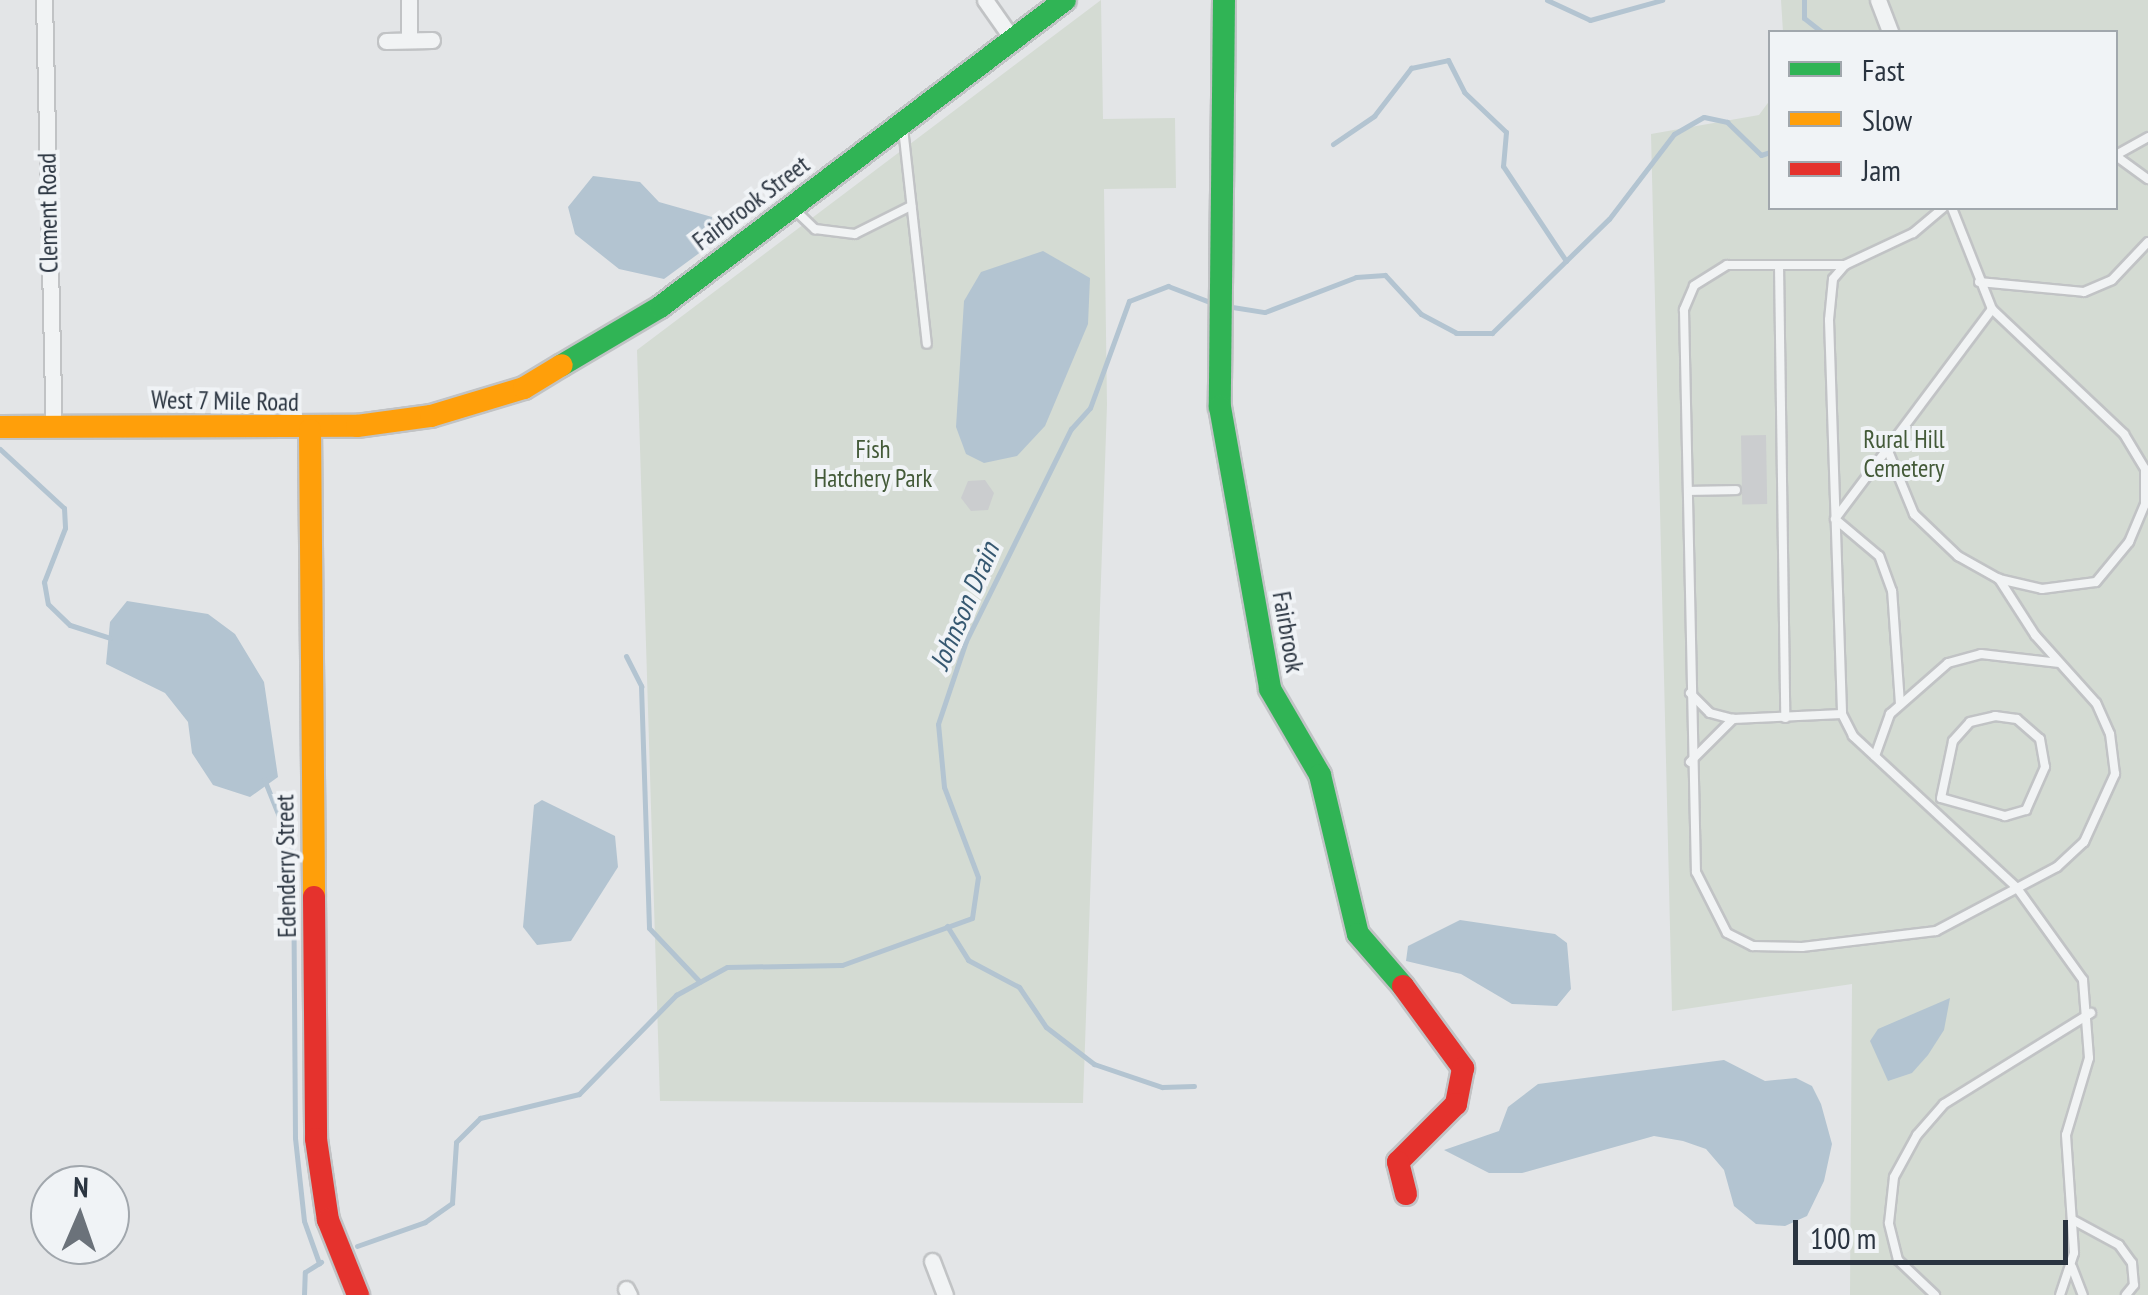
<!DOCTYPE html>
<style>
body{margin:0}
#map{position:relative;width:2148px;height:1295px;overflow:hidden;background:#e3e5e7;font-family:"PT Sans Narrow",sans-serif}
div>[style]{position:absolute}
[style*='--x']{left:calc(var(--x)*1px);top:calc(var(--y)*1px);width:calc(var(--w)*1px);rotate:calc(var(--a)*1deg)}
.green>*{inset:0;background:#d4dbd3}
.water>*{inset:0;background:#b3c4d1}
.stream>*{height:5px;margin:-2.5px;padding:0 2.5px;transform-origin:2.5px;border-radius:2.5px;background:#b3c4d1}
.building>*{inset:0;background:#cbcdcf;transform-origin:0 0}
.roads{filter:drop-shadow(2px 0 #c1c3c5) drop-shadow(-2px 0 #c1c3c5) drop-shadow(0 2px #c1c3c5) drop-shadow(0 -2px #c1c3c5)}
.lane>*{height:8px;margin:-4px;padding:0 4px;transform-origin:4px;border-radius:4px;background:#f1f3f4}
.street>*{height:15px;margin:-7.5px;padding:0 7.5px;transform-origin:7.5px;border-radius:7.5px;background:#f1f3f4}
.fast>*{height:22px;margin:-11px;padding:0 11px;transform-origin:11px;border-radius:11px;background:#30b455}
.slow>*{height:22px;margin:-11px;padding:0 11px;transform-origin:11px;border-radius:11px;background:#ff9f0a}
.jam>*{height:22px;margin:-11px;padding:0 11px;transform-origin:11px;border-radius:11px;background:#e5322d}
span{translate:-50% -50%;white-space:nowrap;text-align:center;line-height:1.15;-webkit-text-stroke:8px #f0f3f6;paint-order:stroke}
.street-label{font-size:25px;color:#2a3440}
.park-label{font-size:25px;color:#435a38}
.water-label{font-size:28px;color:#365871;font-style:italic}
.legend{position:absolute;left:1768px;top:30px;width:350px;height:180px;box-sizing:border-box;background:#f0f3f6;border:2px solid #a1a7ad;margin:0;padding:12px 18px;list-style:none;font-size:30px;color:#2a3440}
.legend li{display:flex;align-items:center;gap:20px;height:50px}
.legend b{width:50px;border:2px solid #a1a7ad}
.north{position:absolute;left:30px;top:1165px;width:100px;height:100px;box-sizing:border-box;background:#f0f3f6;border:2px solid #a1a7ad;border-radius:50%;rotate:2deg;font-size:28px;font-weight:700;line-height:40px;text-align:center;color:#2a3440}
.north::after{content:'';display:block;margin:auto;width:35px;height:45px;background:#6b727a;clip-path:polygon(50% 0,100% 100%,50% 72%,0 100%)}
.scale{position:absolute;left:1793px;top:1220px;width:275px;height:45px;box-sizing:border-box;border:5px solid #2a3440;border-top:0;padding-left:12px;font-size:30px;line-height:35px;white-space:nowrap;color:#2a3440;-webkit-text-stroke:8px #f0f3f6;paint-order:stroke}
</style>
<div id="map">
<div class="green">
<i style="clip-path:polygon(1101px 0,1103px 119px,1175px 118px,1176px 188px,1104px 189px,1107px 405px,1083px 1103px,660px 1101px,637px 350px)"></i>
<i style="clip-path:polygon(1781px 0,2148px 0,2148px 1295px,1850px 1295px,1852px 984px,1672px 1011px,1651px 134px,1759px 115px,1770px 100px,1770px 208px,2116px 208px,2116px 32px,1783px 32px)"></i>
</div>
<div class="water">
<i style="clip-path:polygon(593px 176px,640px 182px,659px 202px,712px 217px,713px 243px,664px 279px,619px 269px,575px 234px,568px 207px)"></i>
<i style="clip-path:polygon(1043px 251px,1090px 278px,1088px 324px,1045px 426px,1017px 456px,984px 463px,966px 454px,956px 427px,964px 301px,981px 272px)"></i>
<i style="clip-path:polygon(127px 601px,208px 614px,235px 634px,264px 682px,278px 777px,250px 797px,213px 785px,192px 753px,188px 722px,165px 693px,106px 664px,110px 622px)"></i>
<i style="clip-path:polygon(542px 800px,615px 836px,618px 867px,571px 941px,537px 945px,523px 927px,534px 805px)"></i>
<i style="clip-path:polygon(1460px 920px,1555px 934px,1567px 943px,1571px 989px,1557px 1006px,1512px 1004px,1461px 974px,1406px 961px,1408px 946px)"></i>
<i style="clip-path:polygon(1950px 998px,1944px 1030px,1928px 1055px,1912px 1073px,1888px 1081px,1870px 1041px,1878px 1029px)"></i>
<i style="clip-path:polygon(1724px 1060px,1765px 1081px,1796px 1078px,1812px 1086px,1821px 1104px,1832px 1144px,1824px 1181px,1807px 1216px,1785px 1226px,1756px 1224px,1734px 1206px,1724px 1170px,1706px 1149px,1683px 1141px,1654px 1136px,1522px 1173px,1489px 1173px,1444px 1150px,1499px 1131px,1508px 1107px,1538px 1084px)"></i>
</div>
<div class="stream">
<i style="--x:1547;--y:0;--w:47;--a:24.9"></i>
<i style="--x:1590;--y:20;--w:75;--a:-15.5"></i>
<i style="--x:1804;--y:0;--w:18;--a:90"></i>
<i style="--x:1804;--y:18;--w:23;--a:38"></i>
<i style="--x:1333;--y:144;--w:50;--a:-34.3"></i>
<i style="--x:1374;--y:116;--w:61;--a:-52.4"></i>
<i style="--x:1411;--y:68;--w:38;--a:-12"></i>
<i style="--x:1448;--y:60;--w:36;--a:63"></i>
<i style="--x:1464;--y:92;--w:58;--a:43.6"></i>
<i style="--x:1506;--y:132;--w:34;--a:95"></i>
<i style="--x:1503;--y:166;--w:114;--a:56.4"></i>
<i style="--x:1226;--y:306;--w:39;--a:9"></i>
<i style="--x:1265;--y:312;--w:97;--a:-21"></i>
<i style="--x:1356;--y:277;--w:29;--a:-4"></i>
<i style="--x:1385;--y:275;--w:53;--a:47.3"></i>
<i style="--x:1421;--y:314;--w:40;--a:28"></i>
<i style="--x:1456;--y:333;--w:36;--a:0"></i>
<i style="--x:1492;--y:333;--w:163;--a:-44.3"></i>
<i style="--x:1609;--y:219;--w:107;--a:-52.6"></i>
<i style="--x:1674;--y:134;--w:34;--a:-30"></i>
<i style="--x:1704;--y:117;--w:24;--a:12"></i>
<i style="--x:1727;--y:122;--w:47;--a:44.1"></i>
<i style="--x:1761;--y:155;--w:9;--a:-18"></i>
<i style="--x:0;--y:449;--w:87;--a:42.7"></i>
<i style="--x:64;--y:508;--w:20;--a:87"></i>
<i style="--x:65;--y:528;--w:58;--a:111.3"></i>
<i style="--x:44;--y:582;--w:22;--a:80"></i>
<i style="--x:48;--y:604;--w:30;--a:44"></i>
<i style="--x:70;--y:625;--w:42;--a:18"></i>
<i style="--x:626;--y:656;--w:34;--a:63"></i>
<i style="--x:641;--y:686;--w:242;--a:88.1"></i>
<i style="--x:649;--y:928;--w:74;--a:46.6"></i>
<i style="--x:264;--y:779;--w:78;--a:68.1"></i>
<i style="--x:293;--y:851;--w:287;--a:89.6"></i>
<i style="--x:295;--y:1138;--w:83;--a:83.8"></i>
<i style="--x:304;--y:1221;--w:45;--a:70.3"></i>
<i style="--x:947;--y:926;--w:40;--a:58"></i>
<i style="--x:968;--y:960;--w:58;--a:27.9"></i>
<i style="--x:1019;--y:987;--w:48;--a:56"></i>
<i style="--x:1046;--y:1027;--w:61;--a:37.6"></i>
<i style="--x:1094;--y:1064;--w:72;--a:18.7"></i>
<i style="--x:1162;--y:1087;--w:32;--a:-2"></i>
<i style="--x:357;--y:1246;--w:72;--a:-19.4"></i>
<i style="--x:425;--y:1222;--w:33;--a:-35"></i>
<i style="--x:452;--y:1203;--w:61;--a:-86.2"></i>
<i style="--x:456;--y:1142;--w:34;--a:-45"></i>
<i style="--x:480;--y:1118;--w:102;--a:-13.6"></i>
<i style="--x:579;--y:1094;--w:139;--a:-45.6"></i>
<i style="--x:676;--y:995;--w:58;--a:-28.8"></i>
<i style="--x:727;--y:967;--w:115;--a:-1"></i>
<i style="--x:842;--y:965;--w:138;--a:-19.9"></i>
<i style="--x:972;--y:918;--w:41;--a:-81.7"></i>
<i style="--x:978;--y:877;--w:96;--a:-110.7"></i>
<i style="--x:944;--y:787;--w:63;--a:-95.4"></i>
<i style="--x:938;--y:724;--w:88;--a:-71.4"></i>
<i style="--x:966;--y:641;--w:237;--a:-63.7"></i>
<i style="--x:1071;--y:429;--w:28;--a:-48"></i>
<i style="--x:1090;--y:408;--w:114;--a:-70"></i>
<i style="--x:1129;--y:301;--w:42;--a:-21"></i>
<i style="--x:1168;--y:286;--w:50;--a:21"></i>
<i style="--x:304;--y:1295;--w:23;--a:-88"></i>
<i style="--x:305;--y:1272;--w:19;--a:-32"></i>
</div>
<div class="building">
<i style="left:1766px;top:435px;width:69px;height:25px;rotate:89deg"></i>
<i style="clip-path:polygon(985px 480px,994px 493px,988px 510px,971px 511px,961px 498px,968px 481px)"></i>
</div>
<div class="roads">
<div class="lane">
<i style="--x:903;--y:128;--w:217;--a:83.7"></i>
<i style="--x:2116;--y:155;--w:37;--a:-29"></i>
<i style="--x:2116;--y:156;--w:39;--a:36"></i>
<i style="--x:1943;--y:208;--w:39;--a:140"></i>
<i style="--x:1913;--y:233;--w:75;--a:154.8"></i>
<i style="--x:1845;--y:265;--w:118;--a:180"></i>
<i style="--x:1727;--y:265;--w:39;--a:148"></i>
<i style="--x:1694;--y:286;--w:26;--a:113"></i>
<i style="--x:1684;--y:310;--w:562;--a:88.78"></i>
<i style="--x:1696;--y:872;--w:68;--a:63.1"></i>
<i style="--x:1727;--y:933;--w:29;--a:27"></i>
<i style="--x:1753;--y:946;--w:49;--a:1.2"></i>
<i style="--x:1802;--y:947;--w:135;--a:-6.8"></i>
<i style="--x:1936;--y:931;--w:137;--a:-27.9"></i>
<i style="--x:2057;--y:867;--w:37;--a:-43"></i>
<i style="--x:2084;--y:842;--w:75;--a:-65.5"></i>
<i style="--x:2115;--y:774;--w:40;--a:-97.1"></i>
<i style="--x:2110;--y:734;--w:34;--a:-114"></i>
<i style="--x:2096;--y:703;--w:91;--a:-131.9"></i>
<i style="--x:2035;--y:635;--w:67;--a:-122.7"></i>
<i style="--x:795;--y:210;--w:28;--a:44"></i>
<i style="--x:815;--y:229;--w:40;--a:7.1"></i>
<i style="--x:855;--y:234;--w:63;--a:-26.6"></i>
<i style="--x:1779;--y:265;--w:453;--a:89.2"></i>
<i style="--x:1845;--y:265;--w:18;--a:131"></i>
<i style="--x:1833;--y:279;--w:41;--a:95.6"></i>
<i style="--x:1829;--y:320;--w:394;--a:88.1"></i>
<i style="--x:1842;--y:714;--w:25;--a:63"></i>
<i style="--x:1853;--y:736;--w:224;--a:42.8"></i>
<i style="--x:2017;--y:888;--w:113;--a:54.3"></i>
<i style="--x:2083;--y:980;--w:78;--a:85.6"></i>
<i style="--x:2089;--y:1058;--w:80;--a:106.6"></i>
<i style="--x:2066;--y:1135;--w:118;--a:86.1"></i>
<i style="--x:2074;--y:1253;--w:44;--a:108.4"></i>
<i style="--x:1979;--y:282;--w:105;--a:5.4"></i>
<i style="--x:2084;--y:292;--w:30;--a:-23"></i>
<i style="--x:2112;--y:280;--w:52;--a:-46.5"></i>
<i style="--x:1886;--y:446;--w:74;--a:67.6"></i>
<i style="--x:1914;--y:514;--w:61;--a:43.7"></i>
<i style="--x:1958;--y:556;--w:47;--a:29.3"></i>
<i style="--x:1999;--y:579;--w:44;--a:13.1"></i>
<i style="--x:2042;--y:589;--w:54;--a:-7.4"></i>
<i style="--x:2096;--y:582;--w:52;--a:-50.5"></i>
<i style="--x:2129;--y:542;--w:41;--a:-67.2"></i>
<i style="--x:2145;--y:504;--w:35;--a:-90"></i>
<i style="--x:2145;--y:469;--w:41;--a:-121"></i>
<i style="--x:2124;--y:434;--w:182;--a:-136.6"></i>
<i style="--x:1992;--y:309;--w:109;--a:-111.6"></i>
<i style="--x:1690;--y:491;--w:46;--a:-1.2"></i>
<i style="--x:1690;--y:693;--w:28;--a:45"></i>
<i style="--x:1710;--y:713;--w:24;--a:15"></i>
<i style="--x:1733;--y:719;--w:109;--a:-2.6"></i>
<i style="--x:1900;--y:704;--w:113;--a:-94"></i>
<i style="--x:1892;--y:591;--w:37;--a:-110"></i>
<i style="--x:1879;--y:556;--w:57;--a:-139.9"></i>
<i style="--x:1835;--y:519;--w:262;--a:-53.2"></i>
<i style="--x:1995;--y:716;--w:22;--a:8"></i>
<i style="--x:2017;--y:719;--w:30;--a:41"></i>
<i style="--x:2040;--y:739;--w:28;--a:80"></i>
<i style="--x:2045;--y:767;--w:47;--a:113.8"></i>
<i style="--x:2026;--y:810;--w:22;--a:164"></i>
<i style="--x:2005;--y:816;--w:66;--a:-164.3"></i>
<i style="--x:1941;--y:798;--w:58;--a:-78.1"></i>
<i style="--x:1953;--y:741;--w:25;--a:-48"></i>
<i style="--x:1970;--y:722;--w:26;--a:-13"></i>
<i style="--x:1875;--y:756;--w:45;--a:-70.3"></i>
<i style="--x:1890;--y:714;--w:77;--a:-41.3"></i>
<i style="--x:1948;--y:663;--w:34;--a:-15"></i>
<i style="--x:1981;--y:654;--w:79;--a:6.6"></i>
<i style="--x:1690;--y:762;--w:61;--a:-45"></i>
<i style="--x:2073;--y:1220;--w:52;--a:28.5"></i>
<i style="--x:2119;--y:1245;--w:22;--a:54"></i>
<i style="--x:2132;--y:1263;--w:22;--a:85"></i>
<i style="--x:2134;--y:1285;--w:13;--a:129"></i>
<i style="--x:2072;--y:1267;--w:30;--a:69"></i>
<i style="--x:1935;--y:1295;--w:51;--a:-136.6"></i>
<i style="--x:1898;--y:1260;--w:38;--a:-104"></i>
<i style="--x:1889;--y:1223;--w:46;--a:-83.8"></i>
<i style="--x:1894;--y:1177;--w:48;--a:-61.3"></i>
<i style="--x:1917;--y:1135;--w:41;--a:-48.9"></i>
<i style="--x:1944;--y:1104;--w:173;--a:-31.8"></i>
</div>
<div class="street">
<i style="--x:44;--y:0;--w:427;--a:88.7"></i>
<i style="--x:409;--y:0;--w:40;--a:90"></i>
<i style="--x:985;--y:0;--w:49;--a:55"></i>
<i style="--x:1878;--y:0;--w:34;--a:69"></i>
<i style="--x:386;--y:41;--w:46;--a:-1.2"></i>
<i style="--x:932;--y:1261;--w:36;--a:69"></i>
<i style="--x:626;--y:1289;--w:7;--a:63"></i>
</div>
<div class="fast">
<i style="--x:1224;--y:0;--w:407;--a:90.6"></i>
<i style="--x:1220;--y:407;--w:286;--a:79.9"></i>
<i style="--x:1270;--y:689;--w:99;--a:59.8"></i>
<i style="--x:1320;--y:775;--w:163;--a:76.6"></i>
<i style="--x:1358;--y:934;--w:69;--a:49.1"></i>
<i style="--x:562;--y:365;--w:114;--a:-30.6"></i>
<i style="--x:660;--y:307;--w:508;--a:-37.16"></i>
</div>
<div class="slow">
<i style="--x:0;--y:427;--w:357;--a:-0.2"></i>
<i style="--x:357;--y:426;--w:75;--a:-7.7"></i>
<i style="--x:431;--y:416;--w:97;--a:-16.8"></i>
<i style="--x:524;--y:388;--w:44;--a:-31.2"></i>
<i style="--x:310;--y:430;--w:467;--a:89.5"></i>
</div>
<div class="jam">
<i style="--x:314;--y:897;--w:242;--a:89.5"></i>
<i style="--x:316;--y:1139;--w:82;--a:81.6"></i>
<i style="--x:328;--y:1220;--w:81;--a:68.2"></i>
<i style="--x:1403;--y:986;--w:102;--a:53.8"></i>
<i style="--x:1463;--y:1068;--w:37;--a:101"></i>
<i style="--x:1456;--y:1104;--w:82;--a:135"></i>
<i style="--x:1398;--y:1162;--w:33;--a:76"></i>
</div>
</div>
<div class="street-label">
<span style="left:751px;top:203px;rotate:-37deg">Fairbrook Street</span>
<span style="left:48px;top:213px;rotate:-91deg">Clement Road</span>
<span style="left:225px;top:401px;rotate:1deg">West 7 Mile Road</span>
<span style="left:1288px;top:632px;rotate:80deg">Fairbrook</span>
<span style="left:286px;top:866px;rotate:-91deg">Edenderry Street</span>
</div>
<div class="park-label">
<span style="left:1904px;top:454px">Rural Hill<br>Cemetery</span>
<span style="left:873px;top:464px">Fish<br>Hatchery Park</span>
</div>
<div class="water-label">
<span style="left:964px;top:606px;rotate:-67deg">Johnson Drain</span>
</div>
<ul class="legend">
<li><b style="height:12px;background:#30b455"></b>Fast</li>
<li><b style="height:12px;background:#ff9f0a"></b>Slow</li>
<li><b style="height:12px;background:#e5322d"></b>Jam</li>
</ul>
<div class="north">N</div>
<div class="scale">100 m</div>
</div>
